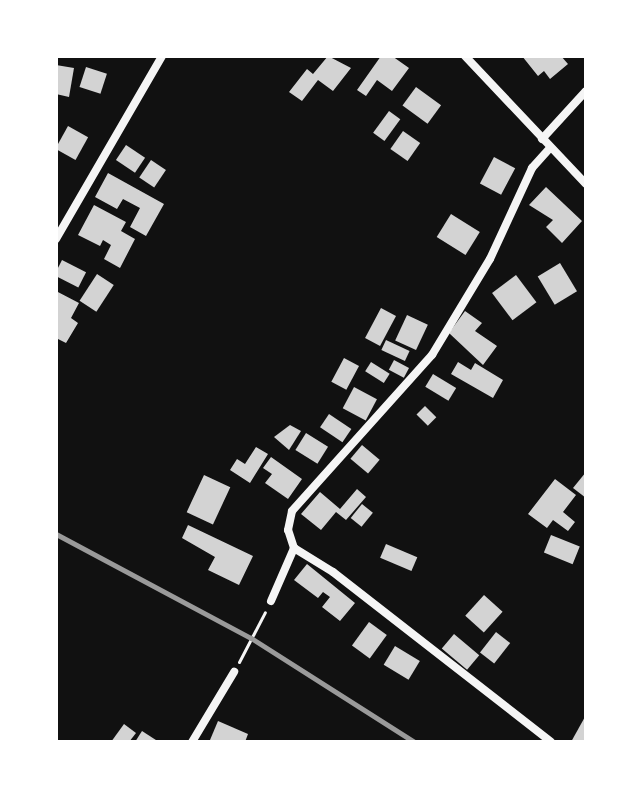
<!DOCTYPE html>
<style>
body{margin:0}
#map{position:relative;width:642px;height:798px;overflow:hidden;background:#111;font-family:"Fira Sans Condensed",sans-serif}
div>[style]{position:absolute}
[style*='--x']{left:calc(var(--x)*1px);top:calc(var(--y)*1px);width:calc(var(--w)*1px);rotate:calc(var(--a)*1deg)}
.building>*{inset:0;background:#d3d3d3;transform-origin:0 0}
.path>*{height:3px;margin:-1.5px;padding:0 1.5px;transform-origin:1.5px;border-radius:1.5px;background:#f5f5f5}
.minor>*{height:8px;margin:-4px;padding:0 4px;transform-origin:4px;border-radius:4px;background:#f5f5f5}
.rail>*{height:5px;margin:-2.5px;padding:0 2.5px;transform-origin:2.5px;border-radius:2.5px;background:#9a9a9a}
span{translate:-50% -50%;white-space:nowrap;text-align:center;line-height:1.15;-webkit-text-stroke:8px #fff;paint-order:stroke}
.frame{position:absolute;inset:0;border:58px solid #fff;pointer-events:none}
</style>
<div id="map">
<div class="building">
<i style="clip-path:polygon(328px 56px,351px 68px,333px 91px,318px 80px,302px 101px,289px 92px,307px 69px,313px 74px)"></i>
<i style="clip-path:polygon(381px 56px,392px 56px,409px 68px,392px 91px,377px 80px,366px 96px,357px 90px)"></i>
<i style="clip-path:polygon(522px 56px,561px 56px,568px 64px,550px 79px,544px 71px,538px 76px)"></i>
<i style="clip-path:polygon(56px 65px,74px 68px,69px 97px,56px 94px)"></i>
<i style="left:86px;top:67px;width:22px;height:21px;rotate:18deg"></i>
<i style="left:416px;top:87px;width:31px;height:23px;rotate:36deg"></i>
<i style="left:389px;top:111px;width:14px;height:27px;rotate:36deg"></i>
<i style="left:68px;top:126px;width:23px;height:26px;rotate:29deg"></i>
<i style="left:403px;top:131px;width:21px;height:22px;rotate:35deg"></i>
<i style="left:126px;top:145px;width:23px;height:18px;rotate:34deg"></i>
<i style="left:494px;top:157px;width:24px;height:30px;rotate:28deg"></i>
<i style="left:151px;top:160px;width:18px;height:21px;rotate:34deg"></i>
<i style="clip-path:polygon(108px 173px,164px 204px,146px 236px,130px 227px,140px 208px,123px 199px,117px 209px,95px 197px)"></i>
<i style="clip-path:polygon(546px 187px,582px 221px,562px 243px,546px 227px,553px 220px,529px 205px)"></i>
<i style="clip-path:polygon(94px 205px,126px 222px,121px 231px,135px 239px,120px 268px,104px 259px,111px 245px,103px 240px,100px 246px,78px 235px)"></i>
<i style="left:451px;top:214px;width:34px;height:27px;rotate:32deg"></i>
<i style="left:62px;top:260px;width:27px;height:17px;rotate:27deg"></i>
<i style="left:560px;top:263px;width:33px;height:26px;rotate:59deg"></i>
<i style="left:97px;top:274px;width:20px;height:32px;rotate:33deg"></i>
<i style="left:516px;top:275px;width:34px;height:30px;rotate:53deg"></i>
<i style="clip-path:polygon(56px 291px,79px 303px,71px 318px,78px 323px,66px 343px,56px 338px)"></i>
<i style="left:381px;top:308px;width:17px;height:34px;rotate:28deg"></i>
<i style="clip-path:polygon(465px 311px,482px 323px,475px 331px,497px 346px,483px 365px,449px 333px)"></i>
<i style="left:407px;top:315px;width:23px;height:28px;rotate:25deg"></i>
<i style="left:386px;top:340px;width:26px;height:11px;rotate:25deg"></i>
<i style="left:344px;top:358px;width:17px;height:27px;rotate:28deg"></i>
<i style="left:394px;top:360px;width:17px;height:11px;rotate:28deg"></i>
<i style="left:371px;top:362px;width:22px;height:11px;rotate:32deg"></i>
<i style="clip-path:polygon(458px 362px,471px 370px,475px 363px,503px 380px,493px 398px,451px 374px)"></i>
<i style="left:433px;top:374px;width:27px;height:15px;rotate:31deg"></i>
<i style="left:354px;top:387px;width:26px;height:24px;rotate:28deg"></i>
<i style="left:425px;top:406px;width:16px;height:12px;rotate:45deg"></i>
<i style="left:329px;top:414px;width:27px;height:16px;rotate:34deg"></i>
<i style="clip-path:polygon(290px 425px,301px 431px,289px 450px,274px 437px)"></i>
<i style="left:306px;top:433px;width:26px;height:20px;rotate:32deg"></i>
<i style="left:362px;top:445px;width:23px;height:18px;rotate:40deg"></i>
<i style="clip-path:polygon(256px 447px,268px 454px,250px 483px,230px 470px,237px 459px,245px 464px)"></i>
<i style="clip-path:polygon(271px 457px,302px 479px,288px 499px,265px 483px,272px 474px,263px 468px)"></i>
<i style="clip-path:polygon(586px 472px,586px 498px,573px 488px)"></i>
<i style="left:204px;top:475px;width:29px;height:41px;rotate:25deg"></i>
<i style="clip-path:polygon(555px 479px,576px 495px,563px 512px,575px 522px,568px 531px,553px 520px,547px 528px,528px 514px)"></i>
<i style="clip-path:polygon(357px 489px,366px 497px,346px 520px,336px 512px,321px 530px,301px 514px,320px 492px,340px 509px)"></i>
<i style="left:362px;top:504px;width:14px;height:18px;rotate:39deg"></i>
<i style="clip-path:polygon(188px 525px,253px 556px,239px 585px,208px 570px,215px 557px,182px 538px)"></i>
<i style="left:551px;top:535px;width:31px;height:19px;rotate:22deg"></i>
<i style="left:386px;top:544px;width:34px;height:15px;rotate:23deg"></i>
<i style="clip-path:polygon(307px 564px,355px 603px,340px 621px,322px 607px,330px 597px,323px 592px,318px 598px,294px 580px)"></i>
<i style="left:484px;top:595px;width:25px;height:28px;rotate:42deg"></i>
<i style="left:369px;top:622px;width:22px;height:29px;rotate:36deg"></i>
<i style="left:496px;top:632px;width:18px;height:26px;rotate:38deg"></i>
<i style="left:454px;top:634px;width:33px;height:19px;rotate:40deg"></i>
<i style="left:395px;top:646px;width:29px;height:22px;rotate:31deg"></i>
<i style="clip-path:polygon(586px 715px,586px 742px,571px 742px)"></i>
<i style="clip-path:polygon(218px 721px,248px 734px,245px 742px,210px 740px)"></i>
<i style="clip-path:polygon(124px 724px,136px 733px,129px 742px,111px 742px)"></i>
<i style="clip-path:polygon(142px 731px,159px 742px,135px 742px)"></i>
</div>
<div class="path">
<i style="--x:239;--y:662;--w:56;--a:-62.5"></i>
</div>
<div class="minor">
<i style="--x:465;--y:56;--w:176;--a:46.6"></i>
<i style="--x:542;--y:139;--w:65;--a:-47.5"></i>
<i style="--x:56;--y:239;--w:211;--a:-59.9"></i>
<i style="--x:294;--y:548;--w:46;--a:31.6"></i>
<i style="--x:333;--y:572;--w:276;--a:37.9"></i>
<i style="--x:271;--y:601;--w:58;--a:-66.5"></i>
<i style="--x:294;--y:548;--w:19;--a:-108"></i>
<i style="--x:288;--y:530;--w:19;--a:-78"></i>
<i style="--x:292;--y:511;--w:210;--a:-48.1"></i>
<i style="--x:432;--y:355;--w:112;--a:-58.9"></i>
<i style="--x:490;--y:259;--w:100;--a:-65.2"></i>
<i style="--x:532;--y:168;--w:27;--a:-48"></i>
<i style="--x:192;--y:742;--w:82;--a:-59"></i>
</div>
<div class="rail">
<i style="--x:56;--y:534;--w:221;--a:28.1"></i>
<i style="--x:251;--y:638;--w:193;--a:32.5"></i>
</div>
<div class="frame"></div>
</div>
